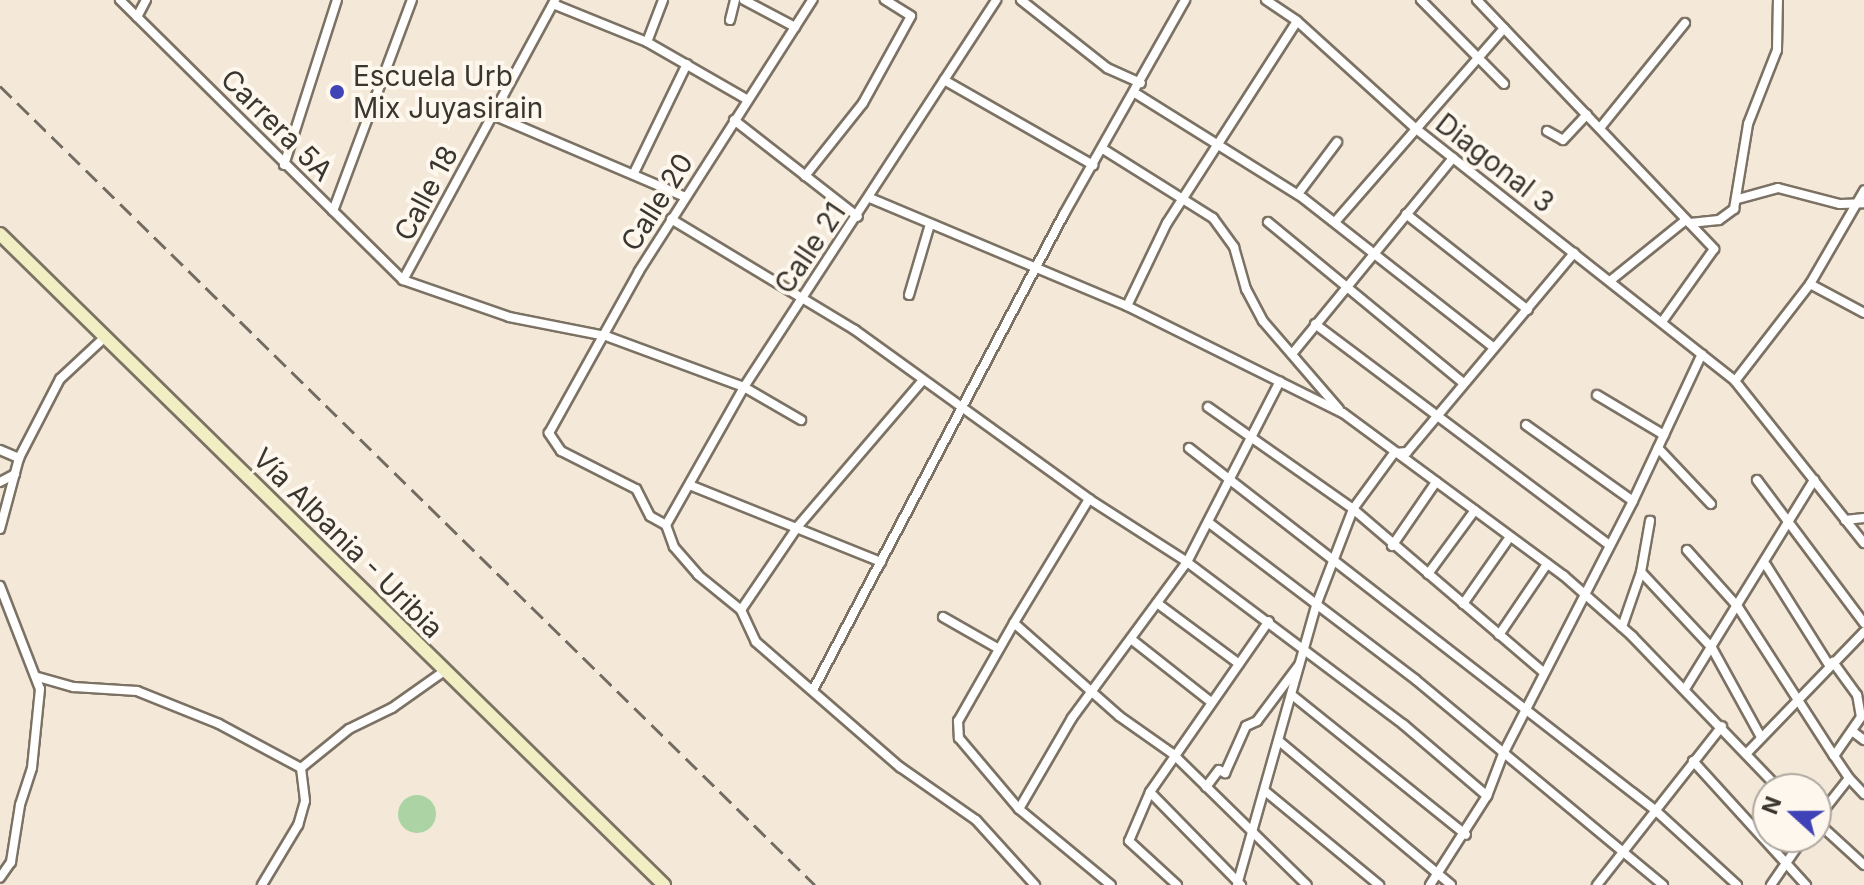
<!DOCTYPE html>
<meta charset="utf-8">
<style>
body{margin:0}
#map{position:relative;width:1864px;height:885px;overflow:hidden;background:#f4e9d9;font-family:Inter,sans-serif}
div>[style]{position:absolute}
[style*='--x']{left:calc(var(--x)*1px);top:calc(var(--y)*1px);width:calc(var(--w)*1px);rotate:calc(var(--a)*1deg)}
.water>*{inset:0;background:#abd3a3}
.round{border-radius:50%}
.roads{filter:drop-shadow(2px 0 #7c7264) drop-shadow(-2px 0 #7c7264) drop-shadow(0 2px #7c7264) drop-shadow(0 -2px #7c7264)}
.minor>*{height:8px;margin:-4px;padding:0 4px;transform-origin:4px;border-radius:4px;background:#fff}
.secondary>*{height:12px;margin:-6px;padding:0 6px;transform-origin:6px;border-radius:6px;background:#f0eec2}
.rail>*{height:3px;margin-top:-1.5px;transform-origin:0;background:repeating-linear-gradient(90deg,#716b62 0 16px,transparent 0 24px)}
.dots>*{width:22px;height:22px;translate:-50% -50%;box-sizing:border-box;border:4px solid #fef7ed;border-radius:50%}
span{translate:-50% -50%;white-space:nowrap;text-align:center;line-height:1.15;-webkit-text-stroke:8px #fef7ed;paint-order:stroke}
.poi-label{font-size:28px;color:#39352f}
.left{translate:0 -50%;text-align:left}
.street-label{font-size:28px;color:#39352f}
.north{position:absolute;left:1752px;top:773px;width:80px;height:80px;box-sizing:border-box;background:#fef7ed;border:2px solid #afa9a1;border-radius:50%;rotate:291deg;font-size:22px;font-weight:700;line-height:32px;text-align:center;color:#39352f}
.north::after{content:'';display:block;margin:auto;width:28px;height:36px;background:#3f43b7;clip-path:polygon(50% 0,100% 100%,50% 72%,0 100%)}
</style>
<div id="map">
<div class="water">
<i class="round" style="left:398px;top:795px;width:38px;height:38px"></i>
</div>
<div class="roads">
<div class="minor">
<i style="--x:120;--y:0;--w:398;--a:44.7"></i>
<i style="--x:403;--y:280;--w:112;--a:19.2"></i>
<i style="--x:509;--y:317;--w:99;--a:11.1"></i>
<i style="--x:606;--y:336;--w:147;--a:20.3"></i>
<i style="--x:744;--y:387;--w:66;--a:30.1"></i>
<i style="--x:744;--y:0;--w:58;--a:27.9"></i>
<i style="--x:1021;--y:0;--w:110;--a:38.3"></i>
<i style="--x:1107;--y:68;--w:37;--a:24"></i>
<i style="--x:1266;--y:0;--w:37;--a:34"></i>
<i style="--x:1297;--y:21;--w:159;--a:42.2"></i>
<i style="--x:1415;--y:128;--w:408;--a:38.3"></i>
<i style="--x:1735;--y:381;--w:207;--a:51.5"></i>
<i style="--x:1421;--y:0;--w:118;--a:45.3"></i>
<i style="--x:1477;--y:0;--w:344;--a:46.4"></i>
<i style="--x:1714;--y:249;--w:90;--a:125.5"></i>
<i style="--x:553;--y:4;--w:101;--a:22"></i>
<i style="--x:647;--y:42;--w:116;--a:29.9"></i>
<i style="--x:137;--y:17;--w:19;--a:-62"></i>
<i style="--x:730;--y:20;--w:21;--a:-76"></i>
<i style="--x:647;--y:42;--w:45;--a:-69.1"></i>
<i style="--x:944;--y:80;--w:172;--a:29.7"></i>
<i style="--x:1135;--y:93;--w:198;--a:32"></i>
<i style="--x:1303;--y:198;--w:240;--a:38.1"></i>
<i style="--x:493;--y:115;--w:209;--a:23.1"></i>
<i style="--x:734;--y:120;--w:157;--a:38"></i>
<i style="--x:1600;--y:128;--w:135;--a:-51"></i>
<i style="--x:1547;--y:131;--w:18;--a:29"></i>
<i style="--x:1563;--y:140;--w:35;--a:-47"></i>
<i style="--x:1103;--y:149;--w:130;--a:32.1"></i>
<i style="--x:1213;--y:218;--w:36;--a:54"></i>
<i style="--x:1234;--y:247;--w:44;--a:74.1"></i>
<i style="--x:1246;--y:289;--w:36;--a:62"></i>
<i style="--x:1263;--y:321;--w:116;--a:49.2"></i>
<i style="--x:284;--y:165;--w:173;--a:-72.2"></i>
<i style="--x:634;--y:173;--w:121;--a:-64.1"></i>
<i style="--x:805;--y:176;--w:93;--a:-51.5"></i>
<i style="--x:863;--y:103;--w:99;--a:-61.1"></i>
<i style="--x:911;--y:16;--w:31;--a:-148"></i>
<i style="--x:1298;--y:194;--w:65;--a:-53.1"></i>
<i style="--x:870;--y:198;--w:279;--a:22.8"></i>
<i style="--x:1127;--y:306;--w:241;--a:26.4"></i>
<i style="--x:1343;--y:413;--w:275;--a:36.4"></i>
<i style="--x:1564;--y:576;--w:91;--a:41.4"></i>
<i style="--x:1632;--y:636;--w:212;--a:46.1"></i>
<i style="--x:1738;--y:199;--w:41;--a:-15.4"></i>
<i style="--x:1778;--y:188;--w:64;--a:14.5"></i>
<i style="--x:1840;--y:204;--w:24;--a:-2"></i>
<i style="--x:333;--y:211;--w:225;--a:-69.5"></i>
<i style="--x:1406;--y:214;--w:155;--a:38.2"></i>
<i style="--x:671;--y:219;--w:215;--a:31.1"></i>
<i style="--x:855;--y:330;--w:289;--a:35.8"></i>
<i style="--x:1089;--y:499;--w:117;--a:32.7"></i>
<i style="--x:1187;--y:562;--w:271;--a:36.9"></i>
<i style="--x:1404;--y:725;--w:109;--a:40.5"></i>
<i style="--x:1268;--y:222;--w:251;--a:39.5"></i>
<i style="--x:1335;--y:222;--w:257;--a:-48.9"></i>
<i style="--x:1690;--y:223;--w:29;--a:-6"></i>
<i style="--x:1719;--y:220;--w:19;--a:-36"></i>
<i style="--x:1734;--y:209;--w:86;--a:-80.6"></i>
<i style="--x:1748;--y:124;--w:79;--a:-68.6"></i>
<i style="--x:1777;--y:50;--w:50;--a:-88.9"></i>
<i style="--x:403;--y:280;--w:319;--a:-61.5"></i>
<i style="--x:1610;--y:281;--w:97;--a:-38.8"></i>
<i style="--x:1810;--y:284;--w:61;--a:28.2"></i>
<i style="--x:909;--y:295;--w:74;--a:-73.5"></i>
<i style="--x:1127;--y:306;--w:92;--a:-64.3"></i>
<i style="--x:1167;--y:223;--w:240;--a:-57.2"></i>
<i style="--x:1315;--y:324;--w:368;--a:36.9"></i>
<i style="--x:1292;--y:354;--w:254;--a:-50.6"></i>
<i style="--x:1735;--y:381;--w:123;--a:-52.3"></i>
<i style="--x:1810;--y:284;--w:108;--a:-59.9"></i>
<i style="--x:1597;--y:395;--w:78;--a:30.8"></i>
<i style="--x:1208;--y:407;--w:177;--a:35.1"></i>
<i style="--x:1353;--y:509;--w:250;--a:40.6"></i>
<i style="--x:1526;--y:425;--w:131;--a:35.4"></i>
<i style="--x:1189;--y:448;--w:590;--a:37.84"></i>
<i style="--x:1655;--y:810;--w:111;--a:42.4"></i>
<i style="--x:1658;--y:448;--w:77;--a:46.6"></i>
<i style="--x:0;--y:450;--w:21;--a:23"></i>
<i style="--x:1757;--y:480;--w:179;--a:53.2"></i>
<i style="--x:0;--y:482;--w:17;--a:-28"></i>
<i style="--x:692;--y:486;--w:204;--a:21.9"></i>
<i style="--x:1089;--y:499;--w:145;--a:121.2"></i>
<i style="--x:1014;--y:623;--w:140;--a:41.5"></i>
<i style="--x:1119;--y:716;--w:66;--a:35.1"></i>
<i style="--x:1173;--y:754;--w:187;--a:44.4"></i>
<i style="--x:1845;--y:520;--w:19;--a:-6"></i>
<i style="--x:1208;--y:522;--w:261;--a:37.2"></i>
<i style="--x:1416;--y:680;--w:321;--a:39.7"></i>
<i style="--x:666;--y:525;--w:18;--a:-151"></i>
<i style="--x:650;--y:516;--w:30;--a:-117"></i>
<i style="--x:636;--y:489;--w:84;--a:-153.1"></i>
<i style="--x:561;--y:451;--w:22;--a:-124"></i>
<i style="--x:549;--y:433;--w:185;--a:-60.9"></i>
<i style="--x:639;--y:271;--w:322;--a:-57.4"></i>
<i style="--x:666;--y:525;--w:159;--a:-60.5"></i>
<i style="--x:744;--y:387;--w:462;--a:-56.9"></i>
<i style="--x:666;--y:525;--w:23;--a:70"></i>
<i style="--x:674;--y:547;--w:37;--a:49"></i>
<i style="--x:698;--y:575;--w:55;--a:39.1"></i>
<i style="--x:741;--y:610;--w:35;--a:65"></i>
<i style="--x:756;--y:642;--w:191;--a:41"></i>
<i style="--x:900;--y:767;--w:93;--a:34.9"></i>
<i style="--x:976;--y:820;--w:88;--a:47.8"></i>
<i style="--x:0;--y:529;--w:73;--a:-75"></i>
<i style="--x:19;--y:458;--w:89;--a:-62.6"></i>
<i style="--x:60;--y:379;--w:62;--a:-43"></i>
<i style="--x:1392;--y:546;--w:78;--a:-55.5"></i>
<i style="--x:1687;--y:550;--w:76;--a:48.2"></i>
<i style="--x:1738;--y:607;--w:177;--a:57.2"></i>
<i style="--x:1766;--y:565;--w:118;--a:57.8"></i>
<i style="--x:1641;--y:572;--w:104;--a:46.9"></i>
<i style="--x:1712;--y:648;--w:102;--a:61.2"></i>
<i style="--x:1428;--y:574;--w:79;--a:-53.7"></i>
<i style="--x:0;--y:586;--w:110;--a:68.8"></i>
<i style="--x:40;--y:689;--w:79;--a:95.8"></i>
<i style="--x:32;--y:768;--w:39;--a:108"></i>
<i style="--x:20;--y:805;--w:58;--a:99"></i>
<i style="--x:11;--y:862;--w:19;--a:125"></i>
<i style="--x:1157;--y:603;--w:102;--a:36.6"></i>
<i style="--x:1463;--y:604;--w:82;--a:-55"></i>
<i style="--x:741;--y:610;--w:102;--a:-55.8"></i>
<i style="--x:798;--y:526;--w:192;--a:-49.4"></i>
<i style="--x:943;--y:617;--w:64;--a:29.7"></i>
<i style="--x:1014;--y:623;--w:113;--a:119.7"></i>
<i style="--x:958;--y:721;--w:17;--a:87"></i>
<i style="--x:959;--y:738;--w:93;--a:49.8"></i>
<i style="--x:1019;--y:809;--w:119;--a:39.6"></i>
<i style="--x:1622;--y:627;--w:58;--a:-70.9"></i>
<i style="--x:1641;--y:572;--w:52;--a:-80"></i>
<i style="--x:1499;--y:635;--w:86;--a:-55.9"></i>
<i style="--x:1131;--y:639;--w:102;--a:38.2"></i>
<i style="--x:38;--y:677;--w:37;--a:16"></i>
<i style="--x:74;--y:687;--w:63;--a:3.6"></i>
<i style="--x:137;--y:691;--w:88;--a:21.9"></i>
<i style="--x:219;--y:724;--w:93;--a:28.2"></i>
<i style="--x:301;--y:768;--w:33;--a:83"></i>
<i style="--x:305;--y:801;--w:25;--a:106"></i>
<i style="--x:298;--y:825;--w:70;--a:121"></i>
<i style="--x:1685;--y:689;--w:246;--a:-58.3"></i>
<i style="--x:813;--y:690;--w:538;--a:-62.2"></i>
<i style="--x:1064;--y:214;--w:246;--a:-60.5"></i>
<i style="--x:1292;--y:695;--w:223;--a:38.8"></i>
<i style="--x:1852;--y:731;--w:15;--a:37"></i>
<i style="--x:1279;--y:741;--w:224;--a:39.9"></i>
<i style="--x:1746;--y:754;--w:170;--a:-46"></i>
<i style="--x:1693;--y:761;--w:168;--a:47.7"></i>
<i style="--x:301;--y:768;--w:62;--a:-39.1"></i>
<i style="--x:349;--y:729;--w:48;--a:-26"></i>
<i style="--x:392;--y:708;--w:62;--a:-35.2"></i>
<i style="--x:1849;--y:778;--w:22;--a:47"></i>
<i style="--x:1206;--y:787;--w:21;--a:-53"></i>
<i style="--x:1219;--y:770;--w:7;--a:27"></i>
<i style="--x:1225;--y:773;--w:51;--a:-65.9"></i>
<i style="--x:1246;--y:726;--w:12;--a:-24"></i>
<i style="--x:1257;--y:721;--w:70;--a:-53.1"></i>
<i style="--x:1265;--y:791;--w:148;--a:39.5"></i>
<i style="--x:1150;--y:792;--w:53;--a:113.2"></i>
<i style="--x:1129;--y:841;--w:65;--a:42.5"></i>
<i style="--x:1019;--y:809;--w:105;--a:-59.8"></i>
<i style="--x:1072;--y:718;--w:194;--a:-53.6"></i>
<i style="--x:1187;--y:562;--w:203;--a:-62.8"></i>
<i style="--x:1816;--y:820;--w:53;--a:-51.8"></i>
<i style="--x:1849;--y:778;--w:27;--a:-124"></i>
<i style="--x:1834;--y:756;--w:47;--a:-55.3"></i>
<i style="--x:1861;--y:717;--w:22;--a:-100"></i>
<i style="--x:1857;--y:695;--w:41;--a:-126"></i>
<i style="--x:1816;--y:821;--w:65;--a:42.5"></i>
<i style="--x:1237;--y:885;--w:293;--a:-74.2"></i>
<i style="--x:1317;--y:603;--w:101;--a:-69"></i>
<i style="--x:1353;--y:509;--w:69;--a:-53.8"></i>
<i style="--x:1394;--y:453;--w:13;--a:-4"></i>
<i style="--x:1407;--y:452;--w:260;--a:-50"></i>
<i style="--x:1241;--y:885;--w:130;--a:-134.4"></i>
<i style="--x:1150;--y:792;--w:208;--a:-55.2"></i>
<i style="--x:1430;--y:885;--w:106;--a:-57.4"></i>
<i style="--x:1487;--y:796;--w:45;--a:-69.1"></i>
<i style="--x:1503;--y:754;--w:284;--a:-62.8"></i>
<i style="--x:1633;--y:501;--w:162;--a:-64.9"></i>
<i style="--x:1597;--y:885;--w:202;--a:-51.8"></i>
<i style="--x:1771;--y:885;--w:58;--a:-55.5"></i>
</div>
<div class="secondary">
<i style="--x:0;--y:234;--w:930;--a:44.43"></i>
</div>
</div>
<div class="rail">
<i style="--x:0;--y:86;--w:1141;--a:44.43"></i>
</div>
<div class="dots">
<i style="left:337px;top:92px;background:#3f43b7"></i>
</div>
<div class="poi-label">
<span class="left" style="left:353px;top:92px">Escuela Urb<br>Mix Juyasirain</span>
</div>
<div class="street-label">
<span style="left:277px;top:125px;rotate:45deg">Carrera 5A</span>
<span style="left:1495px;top:163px;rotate:38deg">Diagonal 3</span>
<span style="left:426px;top:193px;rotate:-62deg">Calle 18</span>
<span style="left:657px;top:202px;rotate:-58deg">Calle 20</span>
<span style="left:810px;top:248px;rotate:-56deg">Calle 21</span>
<span style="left:348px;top:543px;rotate:45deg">Vía Albania - Uribia</span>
</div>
<div class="north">N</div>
</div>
